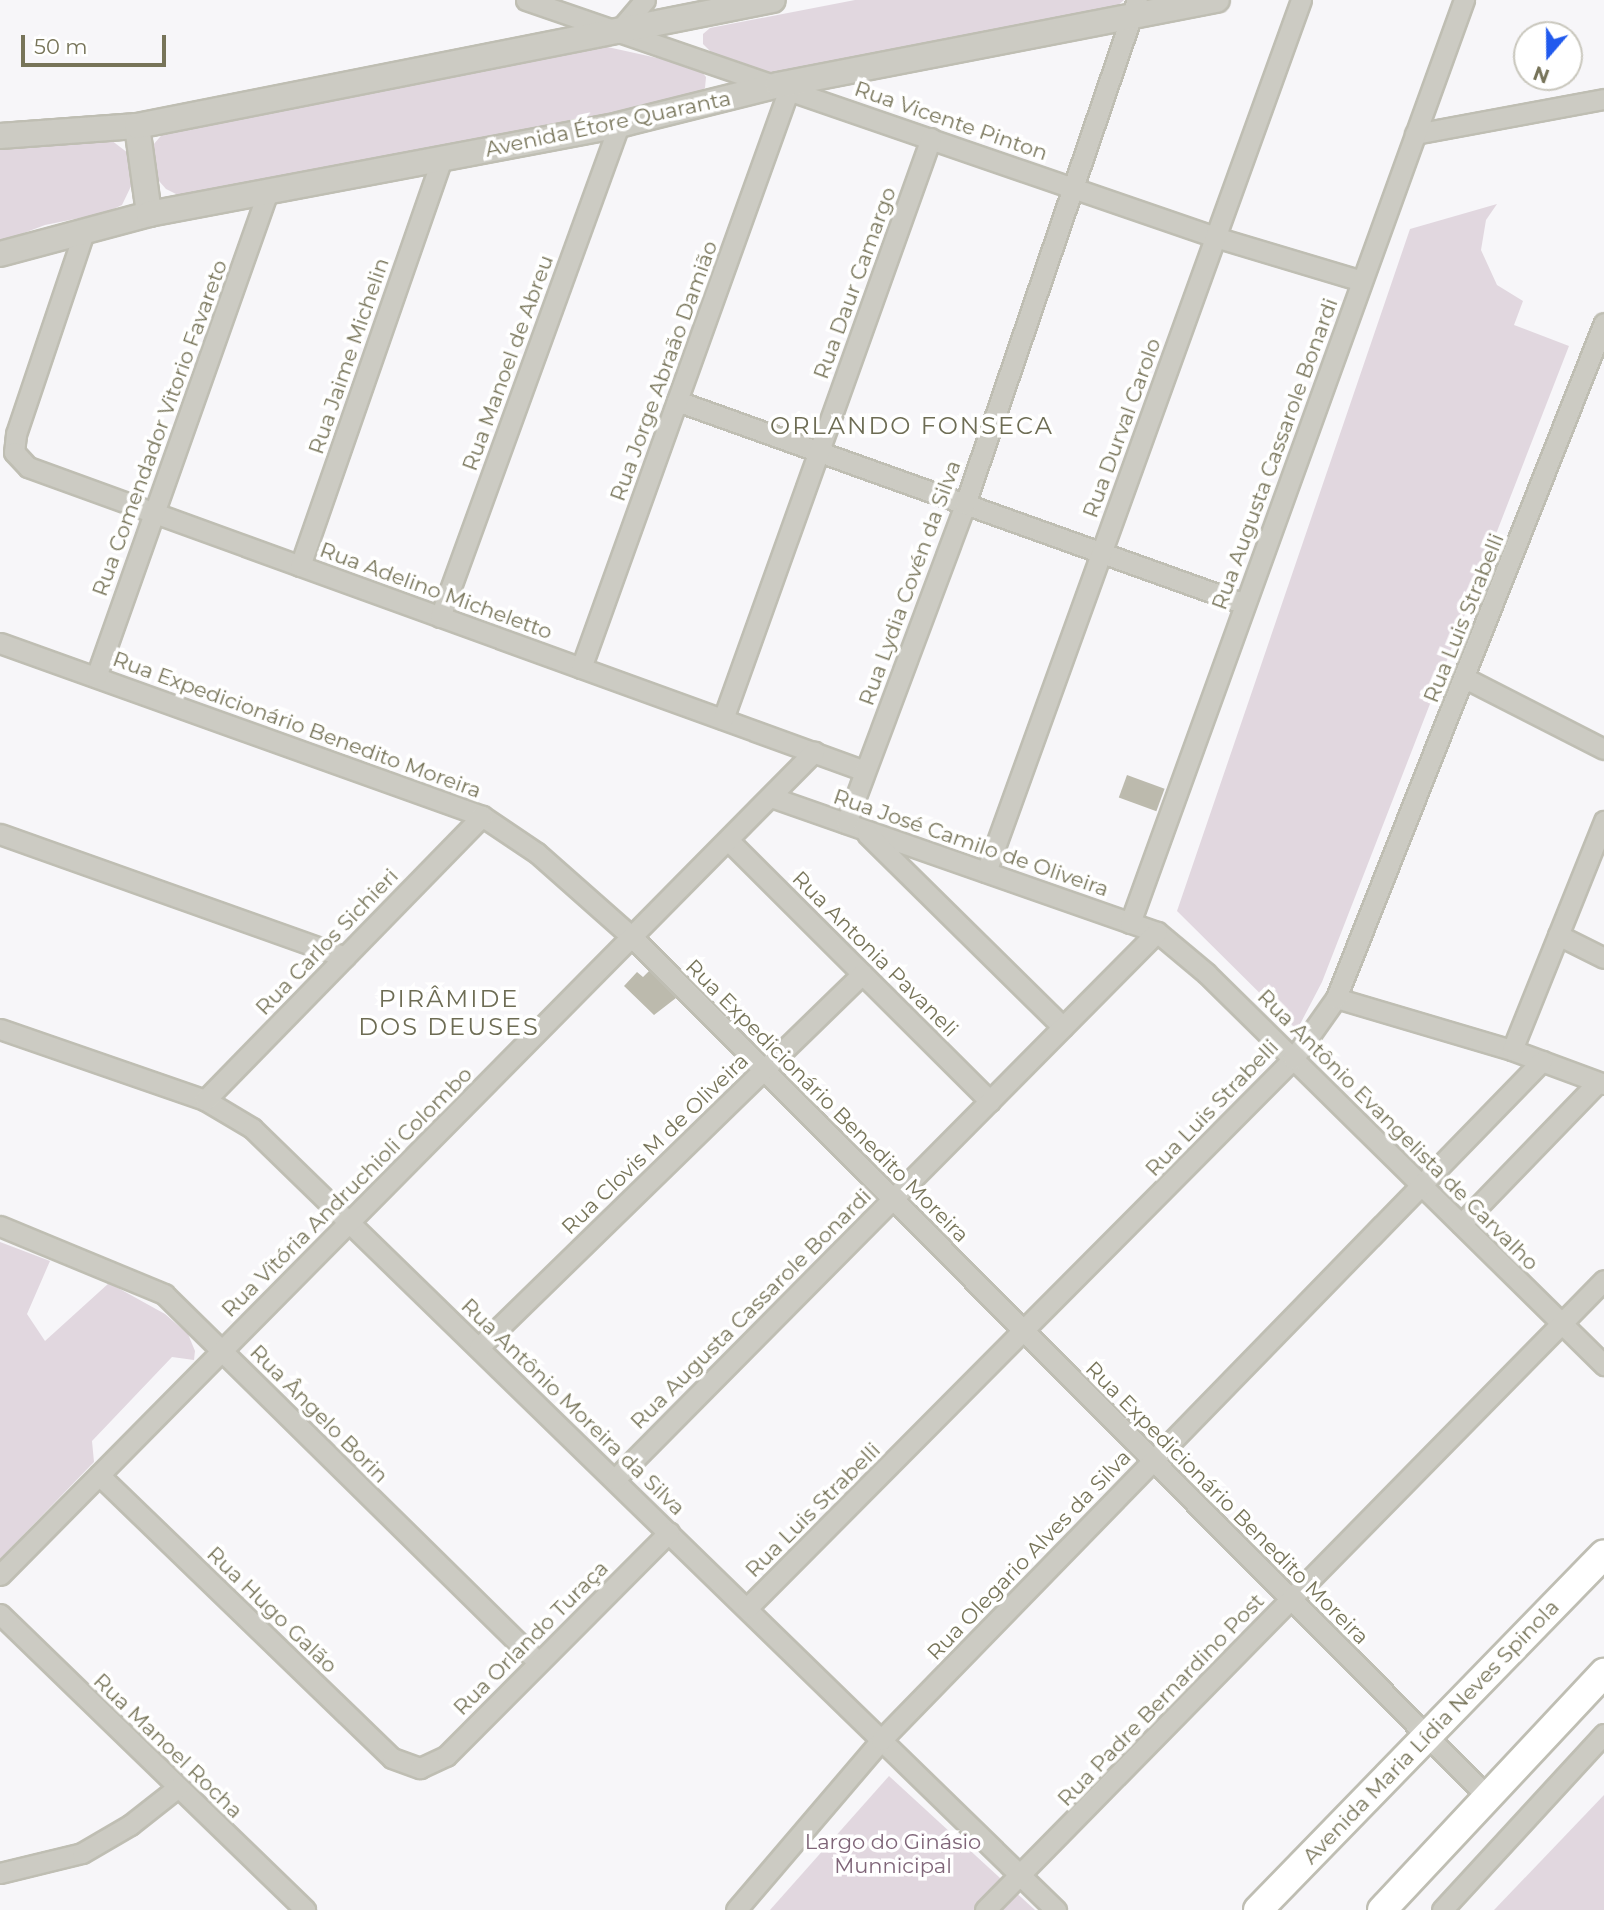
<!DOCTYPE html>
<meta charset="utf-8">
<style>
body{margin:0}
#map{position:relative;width:1604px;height:1910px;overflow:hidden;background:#f7f6f9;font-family:Montserrat,sans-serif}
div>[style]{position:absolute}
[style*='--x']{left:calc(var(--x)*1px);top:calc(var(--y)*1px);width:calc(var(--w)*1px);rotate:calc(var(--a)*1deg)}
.green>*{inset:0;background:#e1d7df}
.building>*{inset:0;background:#bcbaad;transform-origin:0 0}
.roads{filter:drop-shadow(2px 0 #bfbeb3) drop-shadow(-2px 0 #bfbeb3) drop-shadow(0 2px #bfbeb3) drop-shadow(0 -2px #bfbeb3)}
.minor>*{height:19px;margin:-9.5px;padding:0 9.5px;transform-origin:9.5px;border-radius:9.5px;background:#cccbc3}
.tertiary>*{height:24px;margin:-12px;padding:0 12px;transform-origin:12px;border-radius:12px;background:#cccbc3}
.secondary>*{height:28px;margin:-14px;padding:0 14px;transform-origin:14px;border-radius:14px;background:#fff}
span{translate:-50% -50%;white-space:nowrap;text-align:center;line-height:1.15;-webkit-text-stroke:7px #fff;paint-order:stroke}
.street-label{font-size:21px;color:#777459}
.park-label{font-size:21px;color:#7f6578}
.quarter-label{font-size:24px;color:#6d6c54;letter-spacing:2px}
.north{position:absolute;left:1513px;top:21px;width:70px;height:70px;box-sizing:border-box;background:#fff;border:2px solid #c9c7bd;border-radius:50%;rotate:200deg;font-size:19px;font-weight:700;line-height:28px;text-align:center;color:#777459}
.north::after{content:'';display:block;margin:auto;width:24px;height:32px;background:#215aee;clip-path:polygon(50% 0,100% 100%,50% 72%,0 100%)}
.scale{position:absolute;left:21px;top:35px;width:145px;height:32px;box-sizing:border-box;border:4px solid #777459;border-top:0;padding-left:9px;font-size:21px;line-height:24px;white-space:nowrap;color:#777459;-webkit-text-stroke:5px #fff;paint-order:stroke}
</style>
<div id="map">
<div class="green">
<i style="clip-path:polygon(855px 0,1124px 0,1115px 8px,778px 75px,711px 52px,703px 44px,703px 34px,710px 28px)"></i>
<i style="clip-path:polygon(603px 46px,698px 67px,706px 77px,705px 88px,694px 98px,188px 200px,166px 189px,152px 173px,148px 151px,165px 131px)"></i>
<i style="clip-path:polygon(107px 137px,128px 153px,134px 180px,122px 205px,105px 213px,45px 225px,0 242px,0 147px)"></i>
<i style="clip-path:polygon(1497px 204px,1486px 220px,1481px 250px,1497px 285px,1523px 301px,1514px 325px,1569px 346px,1322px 982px,1297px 1030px,1177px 911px,1410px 229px)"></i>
<i style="clip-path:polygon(0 1242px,50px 1261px,27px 1314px,45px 1341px,109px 1283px,165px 1314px,188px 1334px,195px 1351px,194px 1360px,172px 1357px,92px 1441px,94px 1462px,0 1559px)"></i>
<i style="clip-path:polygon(889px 1776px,1035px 1910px,770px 1910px)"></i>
<i style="clip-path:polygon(1604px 1795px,1604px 1910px,1494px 1910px)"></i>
</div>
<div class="building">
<i style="left:1127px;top:775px;width:40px;height:24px;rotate:20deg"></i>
<i style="clip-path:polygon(649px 971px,676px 998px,654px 1015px,624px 986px,637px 972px,643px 977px)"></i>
</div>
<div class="roads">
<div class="minor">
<i style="--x:526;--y:0;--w:729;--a:18.98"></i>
<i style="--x:1215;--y:237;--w:153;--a:16.7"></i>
<i style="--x:617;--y:33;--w:43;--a:-49.7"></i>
<i style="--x:1415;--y:134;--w:192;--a:-10.5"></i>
<i style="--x:84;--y:232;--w:213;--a:108.6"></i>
<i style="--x:16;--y:434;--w:18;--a:96"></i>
<i style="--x:14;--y:452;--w:21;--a:47"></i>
<i style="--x:28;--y:467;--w:890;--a:19.96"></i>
<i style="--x:677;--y:401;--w:603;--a:19.67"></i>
<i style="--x:300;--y:566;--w:430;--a:-70.8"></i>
<i style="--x:440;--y:617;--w:524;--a:-70.01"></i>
<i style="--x:0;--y:643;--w:512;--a:19.74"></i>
<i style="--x:482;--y:816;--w:66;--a:33.9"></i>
<i style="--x:537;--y:853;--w:127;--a:41.5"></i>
<i style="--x:632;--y:937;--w:1212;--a:45.13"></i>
<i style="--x:581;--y:668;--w:615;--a:-70.24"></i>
<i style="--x:96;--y:677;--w:512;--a:-70.5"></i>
<i style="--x:1465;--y:678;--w:156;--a:27.1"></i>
<i style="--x:723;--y:719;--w:617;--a:-70.3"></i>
<i style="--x:771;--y:797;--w:409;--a:19.3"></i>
<i style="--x:1157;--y:932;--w:64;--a:39.9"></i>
<i style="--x:1206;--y:973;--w:559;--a:44.56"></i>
<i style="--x:846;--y:823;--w:340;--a:-69.5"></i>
<i style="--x:965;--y:504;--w:533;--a:-71.16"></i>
<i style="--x:0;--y:834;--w:366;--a:19.6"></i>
<i style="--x:867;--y:834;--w:275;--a:44.6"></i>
<i style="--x:728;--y:840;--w:370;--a:44.9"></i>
<i style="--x:986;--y:872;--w:927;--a:-70.14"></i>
<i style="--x:1130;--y:923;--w:982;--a:-70.11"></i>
<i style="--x:1558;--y:935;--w:51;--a:26.6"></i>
<i style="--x:1336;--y:998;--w:184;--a:16.5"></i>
<i style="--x:1512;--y:1050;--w:98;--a:20.3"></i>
<i style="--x:0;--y:1029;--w:217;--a:19.1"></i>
<i style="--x:205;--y:1100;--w:55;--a:30.8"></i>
<i style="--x:252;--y:1128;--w:1122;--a:44.21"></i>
<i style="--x:1512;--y:1050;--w:247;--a:-68.1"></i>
<i style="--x:205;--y:1100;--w:397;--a:-45.7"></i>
<i style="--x:1461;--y:1224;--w:197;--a:-46"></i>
<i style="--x:0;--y:1226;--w:178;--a:22.5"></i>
<i style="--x:164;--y:1294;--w:525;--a:44.54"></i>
<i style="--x:479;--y:1347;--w:535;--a:-44.24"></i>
<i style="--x:99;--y:1475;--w:407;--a:44"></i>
<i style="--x:392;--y:1758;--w:30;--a:20"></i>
<i style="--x:420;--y:1768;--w:29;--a:-25"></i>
<i style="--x:446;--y:1756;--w:316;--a:-45.1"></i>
<i style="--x:615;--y:1479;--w:770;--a:-45.26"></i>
<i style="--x:0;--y:1575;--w:1158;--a:-45.32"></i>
<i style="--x:747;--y:1608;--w:774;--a:-45.16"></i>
<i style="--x:1293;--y:1059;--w:75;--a:-54.8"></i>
<i style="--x:1336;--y:998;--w:726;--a:-68.35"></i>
<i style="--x:0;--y:1614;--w:425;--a:44.1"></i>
<i style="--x:0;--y:1873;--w:84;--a:-13.7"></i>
<i style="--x:82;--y:1853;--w:56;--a:-30.3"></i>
<i style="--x:130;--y:1825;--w:60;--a:-38.2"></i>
<i style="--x:736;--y:1910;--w:223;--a:-49.5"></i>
<i style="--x:881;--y:1740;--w:948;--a:-45.77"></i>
<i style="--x:985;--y:1910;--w:883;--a:-45.5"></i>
<i style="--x:1442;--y:1910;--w:239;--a:-47.4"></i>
</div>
<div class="tertiary">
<i style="--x:137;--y:126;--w:89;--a:82.2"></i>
<i style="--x:0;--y:136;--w:137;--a:-4.2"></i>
<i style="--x:137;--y:126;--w:648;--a:-11.21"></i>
<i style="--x:0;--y:254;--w:154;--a:-15"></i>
<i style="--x:149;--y:214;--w:478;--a:-10.7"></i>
<i style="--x:619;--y:125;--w:164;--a:-14.1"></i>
<i style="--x:778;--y:85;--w:447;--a:-11"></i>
</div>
<div class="secondary">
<i style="--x:1258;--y:1910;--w:496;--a:-45.8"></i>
<i style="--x:1382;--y:1910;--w:325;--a:-46.9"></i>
</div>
</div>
<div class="street-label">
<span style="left:951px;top:121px;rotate:19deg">Rua Vicente Pinton</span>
<span style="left:608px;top:124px;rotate:-12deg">Avenida Étore Quaranta</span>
<span style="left:855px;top:283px;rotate:-70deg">Rua Daur Camargo</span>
<span style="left:349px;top:356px;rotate:-71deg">Rua Jaime Michelin</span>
<span style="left:508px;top:363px;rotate:-70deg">Rua Manoel de Abreu</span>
<span style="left:664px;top:371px;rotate:-70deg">Rua Jorge Abraão Damião</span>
<span style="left:160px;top:428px;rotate:-70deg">Rua Comendador Vitorio Favareto</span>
<span style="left:1122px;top:428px;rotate:-70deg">Rua Durval Carolo</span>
<span style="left:1275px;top:454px;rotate:-70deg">Rua Augusta Cassarole Bonardi</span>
<span style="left:910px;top:583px;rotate:-70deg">Rua Lydia Covén da Silva</span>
<span style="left:436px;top:591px;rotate:20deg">Rua Adelino Micheletto</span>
<span style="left:1464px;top:618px;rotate:-68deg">Rua Luis Strabelli</span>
<span style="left:297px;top:725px;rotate:20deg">Rua Expedicionário Benedito Moreira</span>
<span style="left:971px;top:843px;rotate:19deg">Rua José Camilo de Oliveira</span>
<span style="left:327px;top:942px;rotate:-46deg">Rua Carlos Sichieri</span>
<span style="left:875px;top:954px;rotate:45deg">Rua Antonia Pavaneli</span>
<span style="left:827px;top:1101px;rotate:45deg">Rua Expedicionário Benedito Moreira</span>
<span style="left:1212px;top:1108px;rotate:-46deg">Rua Luis Strabelli</span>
<span style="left:1398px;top:1130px;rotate:45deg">Rua Antônio Evangelista de Carvalho</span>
<span style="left:655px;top:1144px;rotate:-44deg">Rua Clovis M de Oliveira</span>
<span style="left:347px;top:1192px;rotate:-45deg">Rua Vitória Andruchioli Colombo</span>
<span style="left:751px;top:1309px;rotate:-45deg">Rua Augusta Cassarole Bonardi</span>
<span style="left:573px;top:1407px;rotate:44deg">Rua Antônio Moreira da Silva</span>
<span style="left:319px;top:1414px;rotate:45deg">Rua Ângelo Borin</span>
<span style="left:1227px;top:1503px;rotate:45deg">Rua Expedicionário Benedito Moreira</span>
<span style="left:813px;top:1510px;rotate:-45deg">Rua Luis Strabelli</span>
<span style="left:1029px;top:1555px;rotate:-46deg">Rua Olegario Alves da Silva</span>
<span style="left:272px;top:1610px;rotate:44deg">Rua Hugo Galão</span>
<span style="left:531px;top:1638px;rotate:-45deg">Rua Orlando Turaça</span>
<span style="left:1161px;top:1700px;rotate:-46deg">Rua Padre Bernardino Post</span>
<span style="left:1431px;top:1732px;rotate:-46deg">Avenida Maria Lídia Neves Spinola</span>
<span style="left:168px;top:1746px;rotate:44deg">Rua Manoel Rocha</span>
</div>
<div class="park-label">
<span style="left:893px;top:1854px">Largo do Ginásio<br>Munnicipal</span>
</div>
<div class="quarter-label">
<span style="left:912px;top:426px">ORLANDO FONSECA</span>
<span style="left:449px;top:1013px">PIRÂMIDE<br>DOS DEUSES</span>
</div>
<div class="north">N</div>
<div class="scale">50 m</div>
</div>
